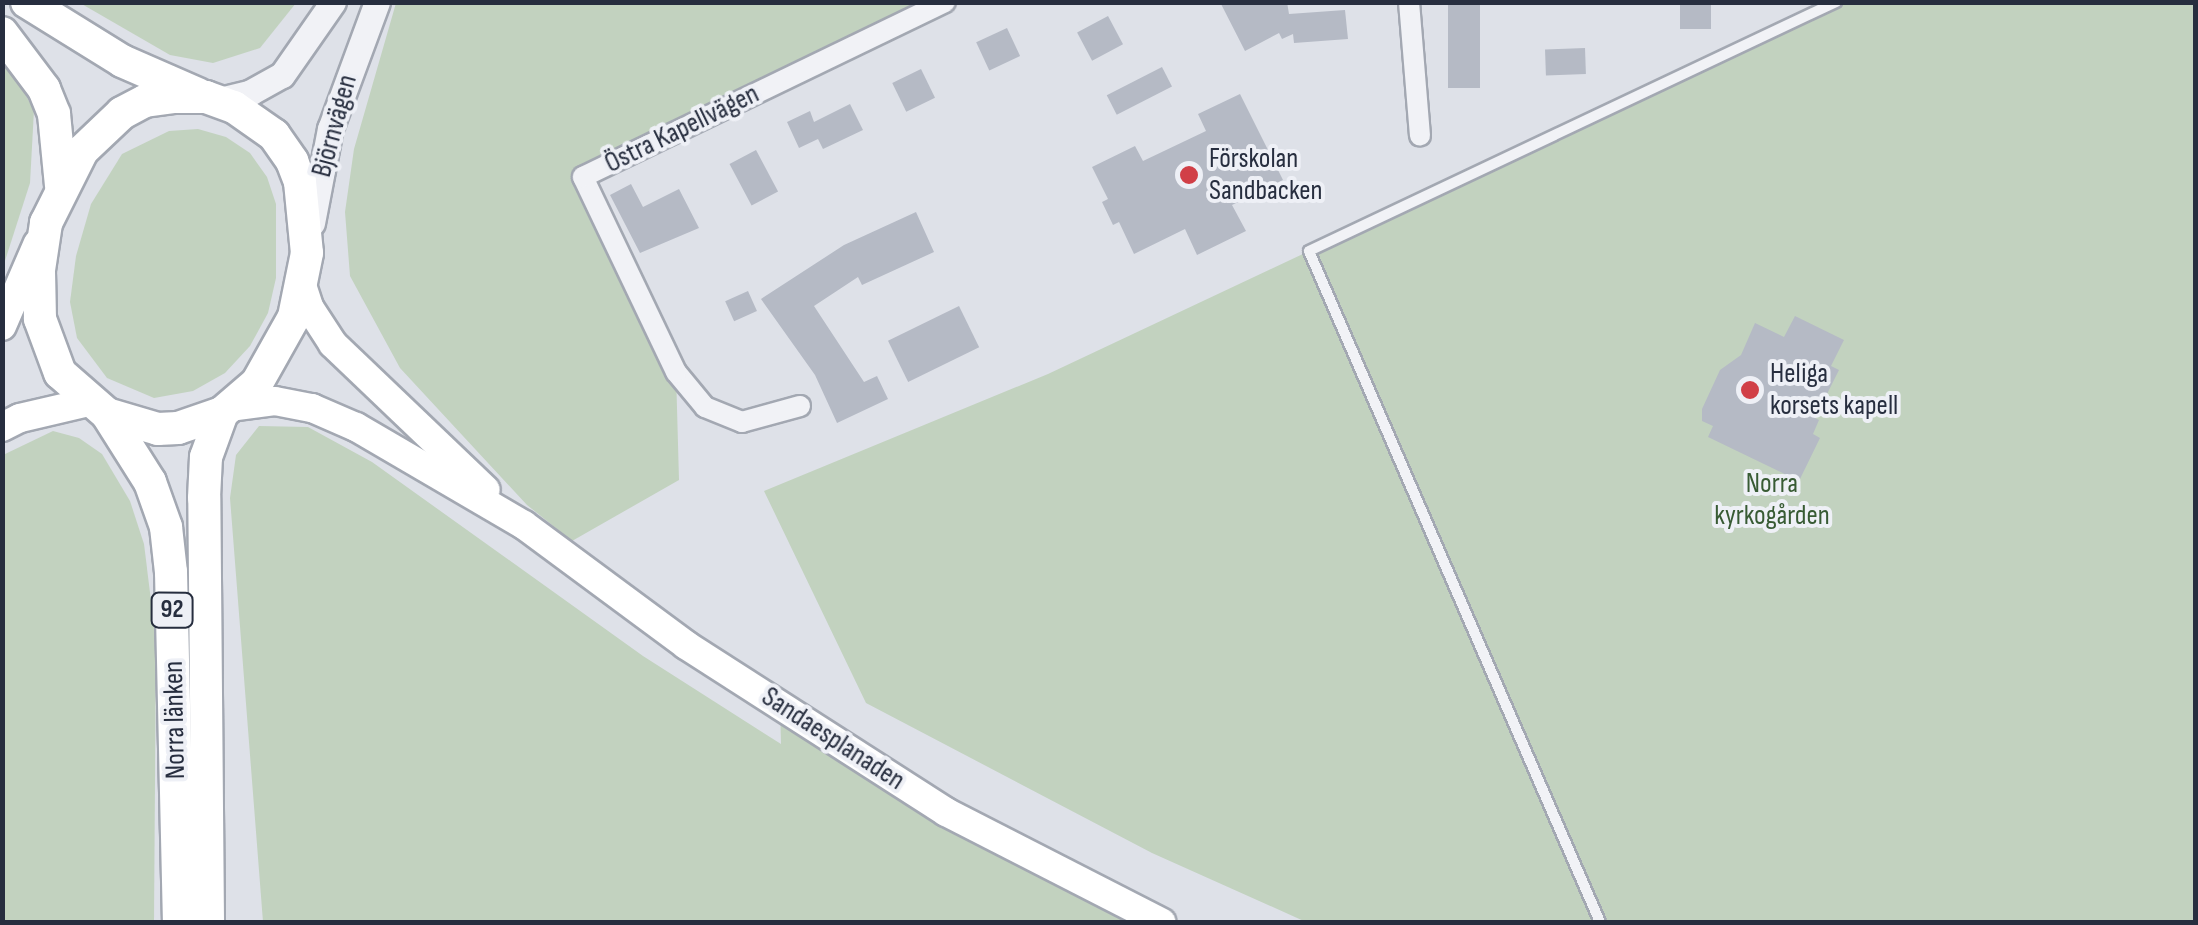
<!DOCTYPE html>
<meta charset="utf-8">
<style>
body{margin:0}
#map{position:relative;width:2198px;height:925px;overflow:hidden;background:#dee1e8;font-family:"Sofia Sans Condensed",sans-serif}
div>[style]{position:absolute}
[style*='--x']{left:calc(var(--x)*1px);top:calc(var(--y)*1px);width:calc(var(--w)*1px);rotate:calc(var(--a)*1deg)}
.green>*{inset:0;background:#c2d2bf}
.building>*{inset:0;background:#b5bac5;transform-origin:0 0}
.roads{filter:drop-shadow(2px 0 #a3a8b2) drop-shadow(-2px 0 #a3a8b2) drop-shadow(0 2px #a3a8b2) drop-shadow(0 -2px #a3a8b2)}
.service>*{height:10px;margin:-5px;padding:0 5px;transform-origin:5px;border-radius:5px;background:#f1f2f6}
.minor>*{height:20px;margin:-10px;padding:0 10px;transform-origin:10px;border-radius:10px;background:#f1f2f6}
.tertiary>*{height:25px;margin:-12.5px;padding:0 12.5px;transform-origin:12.5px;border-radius:12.5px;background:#f1f2f6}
.secondary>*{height:28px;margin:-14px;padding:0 14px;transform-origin:14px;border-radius:14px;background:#fff}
.trunk>*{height:32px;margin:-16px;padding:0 16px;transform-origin:16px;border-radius:16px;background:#fff}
.dots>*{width:28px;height:28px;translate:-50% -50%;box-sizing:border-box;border:5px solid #eef0f6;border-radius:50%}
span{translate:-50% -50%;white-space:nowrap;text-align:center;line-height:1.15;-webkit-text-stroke:8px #eef0f6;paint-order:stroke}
.shield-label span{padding:2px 8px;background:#eef0f6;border:2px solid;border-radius:8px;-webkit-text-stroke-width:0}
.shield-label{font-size:25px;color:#272e3f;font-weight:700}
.street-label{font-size:28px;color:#272e3f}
.poi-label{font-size:28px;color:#272e3f}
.left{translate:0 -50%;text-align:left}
.park-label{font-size:28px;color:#385b34}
.frame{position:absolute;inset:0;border:5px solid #272e3f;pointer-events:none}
</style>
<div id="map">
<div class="green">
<i style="clip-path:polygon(80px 3px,296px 3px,260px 48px,213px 63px,170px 55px)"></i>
<i style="clip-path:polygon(396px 3px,945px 3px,584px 177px,676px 372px,679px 480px,572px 541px,527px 505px,400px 368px,350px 276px,345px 212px,354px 149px)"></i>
<i style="clip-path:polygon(1836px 3px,2195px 3px,2195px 922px,1306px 922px,1152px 853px,866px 703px,764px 491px,1048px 374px)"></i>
<i style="clip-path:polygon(3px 54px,34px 110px,30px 183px,3px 267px)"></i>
<i style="clip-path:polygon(198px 129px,226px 137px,250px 153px,267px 177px,276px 204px,276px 278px,268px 313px,250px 346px,225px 373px,193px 391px,154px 398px,107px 378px,77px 338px,70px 302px,76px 256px,91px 204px,122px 154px,169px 131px)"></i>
<i style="clip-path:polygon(259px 426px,308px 427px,372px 462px,643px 656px,781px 744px,780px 705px,1161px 922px,263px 922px,230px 498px,236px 455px)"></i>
<i style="clip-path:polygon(53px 431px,79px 438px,102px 454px,130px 501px,144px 544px,156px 641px,154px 922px,3px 922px,3px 455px)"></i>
</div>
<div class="building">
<i style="clip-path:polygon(1220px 2px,1287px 2px,1289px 14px,1345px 10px,1348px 39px,1294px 43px,1293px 34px,1282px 39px,1279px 33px,1245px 51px)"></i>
<i style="left:1448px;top:2px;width:32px;height:86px"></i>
<i style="left:1680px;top:2px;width:31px;height:27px"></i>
<i style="left:1108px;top:16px;width:32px;height:35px;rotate:62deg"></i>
<i style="left:1007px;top:28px;width:31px;height:34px;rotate:65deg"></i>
<i style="left:1585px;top:48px;width:26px;height:40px;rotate:88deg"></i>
<i style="left:1162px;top:67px;width:22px;height:62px;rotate:63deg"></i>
<i style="left:921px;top:69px;width:32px;height:32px;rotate:64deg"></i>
<i style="clip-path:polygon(1240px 94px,1283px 180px,1232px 205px,1246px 231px,1197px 255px,1185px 229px,1134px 254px,1119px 222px,1113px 225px,1102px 202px,1108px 199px,1092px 167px,1135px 146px,1143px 161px,1206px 131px,1198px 114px)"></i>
<i style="clip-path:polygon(850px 104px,863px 130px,823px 149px,818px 139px,799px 148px,787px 122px,810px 111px,814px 122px)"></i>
<i style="left:756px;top:150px;width:47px;height:30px;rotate:62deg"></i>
<i style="clip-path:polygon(631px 184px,643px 207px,679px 189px,699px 228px,640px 253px,610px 195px)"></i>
<i style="clip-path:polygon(916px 212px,934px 252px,862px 285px,858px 277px,814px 306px,864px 382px,877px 376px,888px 399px,837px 423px,815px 375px,761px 299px,844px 245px)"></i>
<i style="left:748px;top:291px;width:22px;height:25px;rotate:66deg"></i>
<i style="left:959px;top:306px;width:46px;height:79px;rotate:64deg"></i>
<i style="clip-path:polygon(1795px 316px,1844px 340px,1831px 366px,1839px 370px,1815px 418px,1819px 420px,1813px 434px,1820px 438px,1799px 481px,1708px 437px,1713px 426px,1702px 421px,1702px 409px,1720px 370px,1741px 355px,1755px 323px,1784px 337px)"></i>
</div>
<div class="roads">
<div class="service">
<i style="--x:1600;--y:922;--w:731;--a:-113.45"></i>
<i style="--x:1309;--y:251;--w:583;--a:-25.29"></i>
</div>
<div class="minor">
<i style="--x:1409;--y:2;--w:134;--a:85.3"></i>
<i style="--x:800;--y:406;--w:60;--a:164.6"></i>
<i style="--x:742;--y:422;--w:40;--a:-158"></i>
<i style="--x:705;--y:407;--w:45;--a:-129.6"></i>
<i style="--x:676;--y:372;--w:216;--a:-115.5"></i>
<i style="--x:583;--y:177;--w:402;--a:-25.8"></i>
</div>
<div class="tertiary">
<i style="--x:216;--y:101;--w:36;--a:-14"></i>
<i style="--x:251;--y:92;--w:35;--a:-29"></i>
<i style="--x:282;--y:75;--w:89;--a:-55.1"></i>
<i style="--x:312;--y:223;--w:96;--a:-79.2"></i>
<i style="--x:330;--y:129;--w:135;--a:-69.7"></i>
</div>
<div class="secondary">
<i style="--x:302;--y:285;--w:23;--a:72"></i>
<i style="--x:309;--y:307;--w:44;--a:57"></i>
<i style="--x:333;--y:344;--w:211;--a:43.7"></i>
<i style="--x:2;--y:326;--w:90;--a:-66.6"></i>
<i style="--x:231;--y:407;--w:44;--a:-7.8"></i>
<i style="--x:275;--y:401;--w:38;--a:11"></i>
<i style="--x:312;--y:408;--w:48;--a:23.4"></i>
<i style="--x:356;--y:427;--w:194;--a:30.3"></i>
<i style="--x:524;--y:525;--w:202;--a:36.5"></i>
<i style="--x:686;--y:645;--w:309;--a:32.7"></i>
<i style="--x:946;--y:812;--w:242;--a:27.1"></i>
<i style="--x:2;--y:427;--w:20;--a:-27"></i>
<i style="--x:20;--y:418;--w:71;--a:-13.1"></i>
</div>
<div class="trunk">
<i style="--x:27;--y:2;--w:112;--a:31.8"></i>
<i style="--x:122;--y:61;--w:83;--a:23.5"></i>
<i style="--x:2;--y:33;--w:70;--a:53.1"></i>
<i style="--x:44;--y:89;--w:27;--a:68"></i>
<i style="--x:54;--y:114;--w:72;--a:84.4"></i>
<i style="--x:173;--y:97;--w:33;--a:0"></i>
<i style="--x:206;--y:97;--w:30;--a:20"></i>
<i style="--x:234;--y:107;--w:49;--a:35"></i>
<i style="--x:274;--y:135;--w:32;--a:55"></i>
<i style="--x:292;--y:161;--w:22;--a:69"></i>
<i style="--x:300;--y:182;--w:71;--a:84.4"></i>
<i style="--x:307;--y:253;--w:65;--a:101.5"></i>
<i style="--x:294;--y:317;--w:76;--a:119.3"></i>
<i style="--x:257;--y:383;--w:46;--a:139.4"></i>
<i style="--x:222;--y:413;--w:46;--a:161.2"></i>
<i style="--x:178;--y:428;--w:20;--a:177"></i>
<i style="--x:158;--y:429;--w:53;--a:-163.6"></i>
<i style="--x:107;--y:414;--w:62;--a:-138.9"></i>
<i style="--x:60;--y:373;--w:58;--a:-110.3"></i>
<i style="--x:40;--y:319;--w:49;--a:-91.2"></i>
<i style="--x:39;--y:270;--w:48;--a:-81.5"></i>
<i style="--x:46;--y:223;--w:80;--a:-63.4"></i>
<i style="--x:82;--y:151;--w:55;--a:-43.5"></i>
<i style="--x:122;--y:113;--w:26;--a:-28"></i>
<i style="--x:145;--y:101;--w:28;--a:-8"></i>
<i style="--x:107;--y:414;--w:80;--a:57.7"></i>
<i style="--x:150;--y:482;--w:48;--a:70.4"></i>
<i style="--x:166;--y:527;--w:45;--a:83.7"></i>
<i style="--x:171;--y:572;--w:350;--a:88.7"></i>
<i style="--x:208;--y:922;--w:424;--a:-90.5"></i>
<i style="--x:204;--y:498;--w:41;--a:-87.2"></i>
<i style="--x:206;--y:457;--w:47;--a:-70"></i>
</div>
</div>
<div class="dots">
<i style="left:1189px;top:175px;background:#d13f47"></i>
<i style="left:1750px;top:390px;background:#d13f47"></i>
</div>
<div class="shield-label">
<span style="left:172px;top:610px">92</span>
</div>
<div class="street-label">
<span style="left:335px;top:126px;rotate:-75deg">Björnvägen</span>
<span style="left:682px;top:129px;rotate:-26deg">Östra Kapellvägen</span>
<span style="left:175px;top:720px;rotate:-91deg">Norra länken</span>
<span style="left:833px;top:739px;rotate:33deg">Sandaesplanaden</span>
</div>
<div class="poi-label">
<span class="left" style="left:1209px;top:175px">Förskolan<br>Sandbacken</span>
<span class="left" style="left:1770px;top:390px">Heliga<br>korsets kapell</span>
</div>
<div class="park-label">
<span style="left:1772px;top:500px">Norra<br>kyrkogården</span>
</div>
<div class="frame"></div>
</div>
